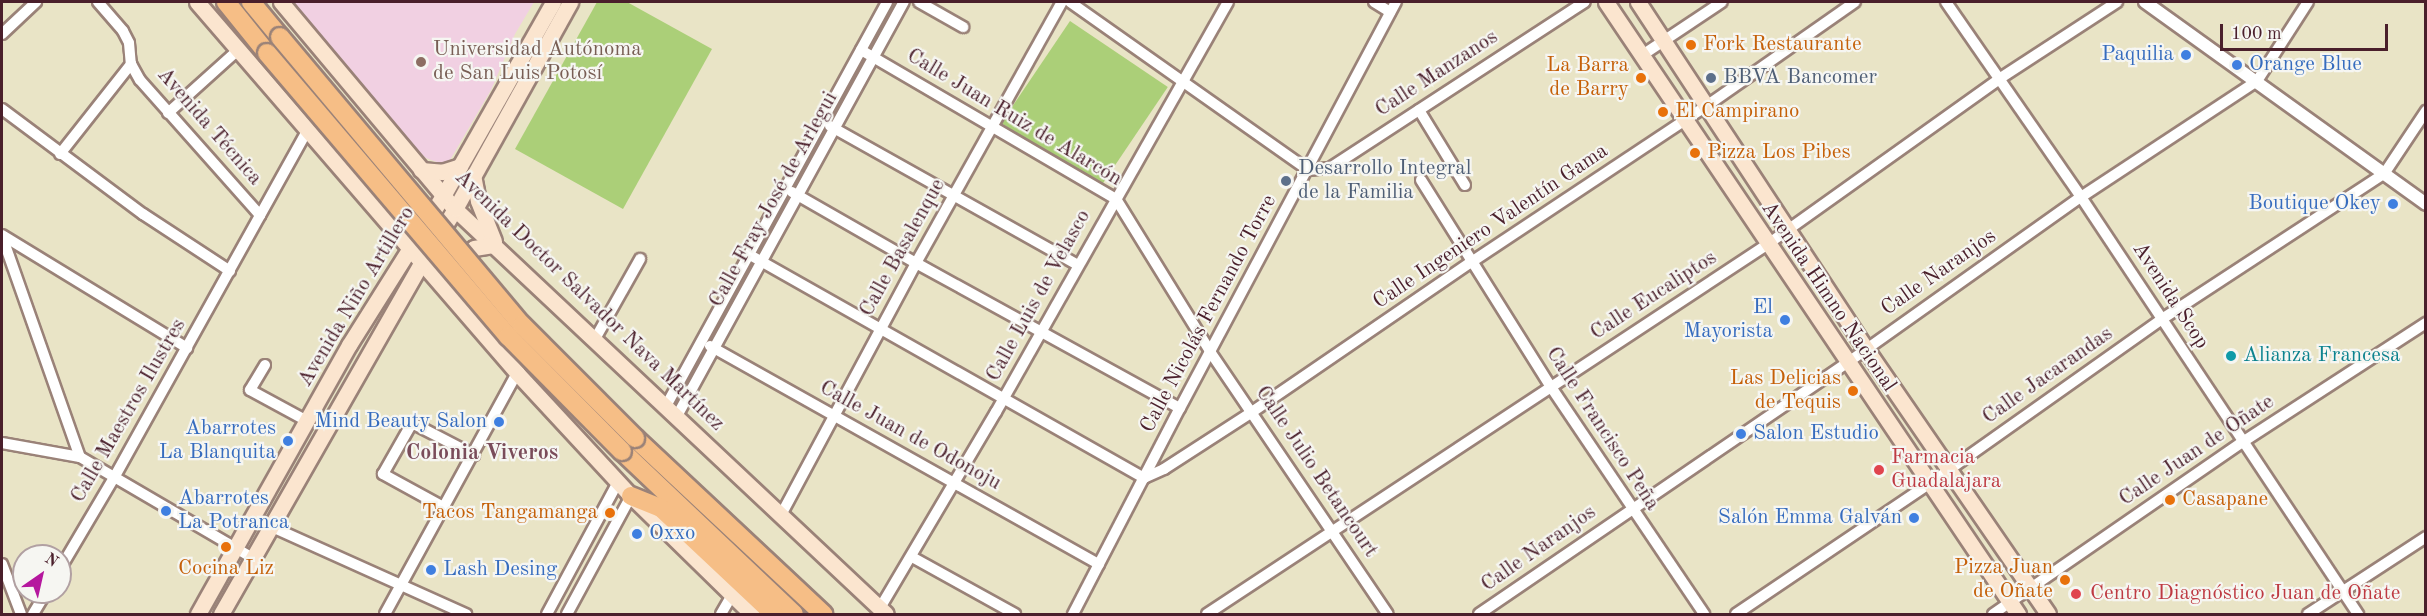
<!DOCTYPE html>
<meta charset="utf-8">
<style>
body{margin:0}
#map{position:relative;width:2427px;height:616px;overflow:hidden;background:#e9e4c6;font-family:"Old Standard TT",serif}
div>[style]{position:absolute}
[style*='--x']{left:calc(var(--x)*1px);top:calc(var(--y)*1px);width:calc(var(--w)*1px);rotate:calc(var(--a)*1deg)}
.built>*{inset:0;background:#f1d0e2}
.green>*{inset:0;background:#abcf78;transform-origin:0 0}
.roads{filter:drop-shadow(2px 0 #9a8278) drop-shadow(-2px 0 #9a8278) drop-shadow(0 2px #9a8278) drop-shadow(0 -2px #9a8278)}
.minor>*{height:10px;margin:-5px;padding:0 5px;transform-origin:5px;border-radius:5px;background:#fff}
.tertiary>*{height:12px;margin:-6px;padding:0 6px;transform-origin:6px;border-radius:6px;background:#fff}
.secondary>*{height:15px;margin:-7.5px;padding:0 7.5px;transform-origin:7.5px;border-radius:7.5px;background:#fbe5cf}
.motorway>*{height:18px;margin:-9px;padding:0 9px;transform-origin:9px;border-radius:9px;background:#f6be86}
.bridges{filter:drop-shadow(2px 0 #9a8278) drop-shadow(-2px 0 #9a8278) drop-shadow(0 2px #9a8278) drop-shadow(0 -2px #9a8278)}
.motorway-bridge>*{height:18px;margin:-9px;padding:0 9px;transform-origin:9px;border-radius:9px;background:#f6be86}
.dots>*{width:16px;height:16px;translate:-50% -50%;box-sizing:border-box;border:3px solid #f6f6f2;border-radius:50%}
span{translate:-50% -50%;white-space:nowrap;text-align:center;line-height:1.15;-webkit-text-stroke:4.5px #f6f6f2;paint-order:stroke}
.food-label{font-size:21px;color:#c56008}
.left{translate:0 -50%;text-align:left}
.right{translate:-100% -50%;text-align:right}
.education-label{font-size:21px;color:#785e54}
.shop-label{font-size:21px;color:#366cbe}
.street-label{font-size:21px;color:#4a1f2b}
.service-label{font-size:21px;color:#4e5e75}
.culture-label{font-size:21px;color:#0d838f}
.health-label{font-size:21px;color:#be3a42}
.neighbourhood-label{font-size:22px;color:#7a4c5a;font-weight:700}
.frame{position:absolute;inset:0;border:3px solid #4a1f2b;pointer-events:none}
.north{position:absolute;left:12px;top:544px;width:60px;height:60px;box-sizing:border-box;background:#f6f6f2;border:2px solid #b1a0a2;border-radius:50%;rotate:34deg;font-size:16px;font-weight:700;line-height:24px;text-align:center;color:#4a1f2b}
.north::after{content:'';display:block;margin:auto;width:21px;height:27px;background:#b5179e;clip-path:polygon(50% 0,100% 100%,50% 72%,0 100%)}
.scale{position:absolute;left:2220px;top:24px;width:168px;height:27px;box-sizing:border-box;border:3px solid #4a1f2b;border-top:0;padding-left:8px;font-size:18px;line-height:21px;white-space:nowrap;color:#4a1f2b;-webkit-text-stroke:4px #f6f6f2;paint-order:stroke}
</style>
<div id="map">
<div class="built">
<i style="clip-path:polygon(287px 2px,534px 2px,515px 34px,491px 90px,450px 160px,442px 164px,426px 158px,406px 140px)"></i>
</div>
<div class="green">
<i style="clip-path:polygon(597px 2px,627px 2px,712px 49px,623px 209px,515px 149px)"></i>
<i style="left:1070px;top:21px;width:118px;height:123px;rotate:34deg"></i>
</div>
<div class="roads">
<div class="minor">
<i style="--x:98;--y:2;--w:38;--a:49"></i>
<i style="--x:123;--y:31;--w:13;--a:63"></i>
<i style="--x:129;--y:43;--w:21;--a:85"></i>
<i style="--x:131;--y:64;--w:18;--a:61"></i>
<i style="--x:140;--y:80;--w:181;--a:48.4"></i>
<i style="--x:919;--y:2;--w:51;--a:29.6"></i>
<i style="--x:1070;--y:2;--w:291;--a:35.2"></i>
<i style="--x:1308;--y:170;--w:22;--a:-5"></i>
<i style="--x:1330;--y:168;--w:304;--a:-33.1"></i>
<i style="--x:1374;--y:2;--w:19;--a:32"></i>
<i style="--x:1946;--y:2;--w:237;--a:55.3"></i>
<i style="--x:2081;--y:197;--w:501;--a:56.41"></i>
<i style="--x:2;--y:34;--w:47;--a:-43.3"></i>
<i style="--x:861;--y:50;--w:295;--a:30.3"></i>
<i style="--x:1116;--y:199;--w:181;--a:58.3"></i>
<i style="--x:1211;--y:353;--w:315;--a:55.9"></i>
<i style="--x:1641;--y:56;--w:97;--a:-33.7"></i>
<i style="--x:2;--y:109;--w:176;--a:36.7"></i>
<i style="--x:143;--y:214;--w:104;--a:33.2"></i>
<i style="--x:1419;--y:110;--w:88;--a:58.5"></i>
<i style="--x:168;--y:113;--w:94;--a:-42"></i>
<i style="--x:830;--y:126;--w:284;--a:29.3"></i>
<i style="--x:60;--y:154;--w:115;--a:-51.7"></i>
<i style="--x:1421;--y:180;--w:244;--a:57.9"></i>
<i style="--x:1551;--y:387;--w:274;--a:56"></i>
<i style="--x:792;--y:192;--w:143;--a:29.8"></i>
<i style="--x:916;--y:263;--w:301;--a:28.8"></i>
<i style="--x:2;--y:235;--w:217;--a:31.4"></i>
<i style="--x:2;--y:236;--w:234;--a:70.6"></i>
<i style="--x:750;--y:255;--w:453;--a:29.5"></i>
<i style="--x:1144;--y:478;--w:22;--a:-24"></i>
<i style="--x:1164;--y:469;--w:105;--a:-32.9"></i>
<i style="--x:1252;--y:412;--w:264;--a:-34.4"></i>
<i style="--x:1470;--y:263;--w:282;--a:-33.6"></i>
<i style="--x:1705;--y:107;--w:183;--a:-35"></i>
<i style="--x:595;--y:339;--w:92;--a:-60.6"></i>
<i style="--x:710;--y:346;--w:446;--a:29.3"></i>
<i style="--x:265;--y:365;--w:29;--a:121"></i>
<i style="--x:250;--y:390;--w:65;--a:28.5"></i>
<i style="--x:666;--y:406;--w:460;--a:-61.3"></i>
<i style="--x:677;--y:416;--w:472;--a:-61.3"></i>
<i style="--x:2;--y:443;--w:79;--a:10.2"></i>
<i style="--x:80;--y:457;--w:200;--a:30.3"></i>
<i style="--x:445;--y:508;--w:71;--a:-151.3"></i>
<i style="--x:383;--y:474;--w:59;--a:-60.4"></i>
<i style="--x:412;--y:423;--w:70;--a:27.3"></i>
<i style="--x:781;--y:515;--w:286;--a:-61.8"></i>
<i style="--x:916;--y:263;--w:299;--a:-60.8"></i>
<i style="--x:252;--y:518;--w:235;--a:24.2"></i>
<i style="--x:912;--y:557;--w:118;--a:29"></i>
<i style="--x:2;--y:564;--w:53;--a:69.2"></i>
<i style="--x:60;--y:569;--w:108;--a:-59.4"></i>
<i style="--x:115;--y:476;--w:395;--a:-60.9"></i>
<i style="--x:880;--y:608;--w:228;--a:-59.4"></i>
<i style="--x:996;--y:412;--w:471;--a:-60.5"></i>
<i style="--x:33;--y:614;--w:26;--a:-59"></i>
<i style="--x:385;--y:614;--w:275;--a:-61.3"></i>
<i style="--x:547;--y:614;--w:150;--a:-61.7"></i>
<i style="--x:567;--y:614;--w:134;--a:-61.5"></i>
<i style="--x:721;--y:614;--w:22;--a:-60"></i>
<i style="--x:1073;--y:614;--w:232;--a:-62.6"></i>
<i style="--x:1180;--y:408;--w:460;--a:-62"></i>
<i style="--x:1207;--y:614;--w:672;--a:-33.41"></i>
<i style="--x:1768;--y:244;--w:284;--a:-35.5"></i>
<i style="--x:1999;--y:79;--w:141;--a:-33.1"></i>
<i style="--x:1479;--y:614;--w:445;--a:-34.3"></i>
<i style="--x:1847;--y:363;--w:287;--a:-35.4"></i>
<i style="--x:2081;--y:197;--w:211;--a:-33.4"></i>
<i style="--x:2257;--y:81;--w:94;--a:-57.2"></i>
<i style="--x:1736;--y:614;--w:233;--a:-34"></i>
<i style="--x:1929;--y:484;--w:286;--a:-35.3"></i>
<i style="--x:2162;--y:319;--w:265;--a:-33.2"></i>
<i style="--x:2384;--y:174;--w:76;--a:-56.3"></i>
<i style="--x:1993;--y:614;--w:301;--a:-34.6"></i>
<i style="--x:2241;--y:443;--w:221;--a:-33"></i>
<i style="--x:2308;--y:614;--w:141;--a:-33.1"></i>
</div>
<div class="tertiary">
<i style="--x:2145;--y:2;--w:346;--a:35.7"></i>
</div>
<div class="secondary">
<i style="--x:197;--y:2;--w:490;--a:49.2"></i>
<i style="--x:517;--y:373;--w:168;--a:47.2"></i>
<i style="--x:631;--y:496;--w:169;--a:44.3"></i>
<i style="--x:281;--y:2;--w:270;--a:50"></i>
<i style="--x:455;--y:209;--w:591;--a:43.22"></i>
<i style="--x:1606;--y:2;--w:738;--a:56.05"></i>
<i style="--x:1638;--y:2;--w:415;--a:56.7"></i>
<i style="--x:1866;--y:349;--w:321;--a:55.5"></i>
<i style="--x:421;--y:170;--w:21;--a:5"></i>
<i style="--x:442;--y:172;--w:19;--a:-18"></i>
<i style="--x:473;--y:175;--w:26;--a:79"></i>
<i style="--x:478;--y:201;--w:43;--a:68.2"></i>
<i style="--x:457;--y:262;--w:22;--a:-39"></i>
<i style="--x:474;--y:248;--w:19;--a:-9"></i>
<i style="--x:198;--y:614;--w:308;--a:-60.7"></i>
<i style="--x:349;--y:345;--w:176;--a:-57.8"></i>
<i style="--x:443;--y:196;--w:223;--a:-60.4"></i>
<i style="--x:221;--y:614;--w:405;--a:-60.3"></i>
<i style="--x:422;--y:262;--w:62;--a:-58.1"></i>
<i style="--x:455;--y:209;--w:237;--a:-60.9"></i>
</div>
<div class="motorway">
<i style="--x:226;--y:2;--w:65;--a:51.2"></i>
<i style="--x:251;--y:2;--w:45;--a:50.4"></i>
<i style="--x:635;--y:438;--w:258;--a:43.1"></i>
<i style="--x:622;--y:451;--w:237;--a:43.5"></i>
<i style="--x:631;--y:496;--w:32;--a:22"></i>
<i style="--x:661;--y:508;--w:155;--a:43.2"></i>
</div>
</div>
<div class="bridges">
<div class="motorway-bridge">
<i style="--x:280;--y:37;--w:376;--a:50"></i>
<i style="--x:522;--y:325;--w:160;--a:45"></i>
<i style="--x:267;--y:53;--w:372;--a:49.6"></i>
<i style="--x:508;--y:336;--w:162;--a:45.3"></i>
</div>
</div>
<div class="dots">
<i style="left:1691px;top:45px;background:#e8710a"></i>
<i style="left:2186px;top:55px;background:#3f7fe0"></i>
<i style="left:421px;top:62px;background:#8d6e63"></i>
<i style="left:2237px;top:65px;background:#3f7fe0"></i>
<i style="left:1641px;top:78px;background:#e8710a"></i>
<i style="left:1711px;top:78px;background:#5c6f8a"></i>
<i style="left:1663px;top:112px;background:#e8710a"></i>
<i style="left:1695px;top:153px;background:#e8710a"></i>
<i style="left:1286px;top:181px;background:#5c6f8a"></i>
<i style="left:2393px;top:204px;background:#3f7fe0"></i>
<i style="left:1785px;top:320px;background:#3f7fe0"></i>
<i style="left:2231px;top:356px;background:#0f9aa8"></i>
<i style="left:1853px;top:391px;background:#e8710a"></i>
<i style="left:499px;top:422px;background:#3f7fe0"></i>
<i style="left:1741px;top:434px;background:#3f7fe0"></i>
<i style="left:288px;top:441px;background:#3f7fe0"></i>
<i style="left:1879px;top:470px;background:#e0444e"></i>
<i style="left:2170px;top:500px;background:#e8710a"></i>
<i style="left:166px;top:511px;background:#3f7fe0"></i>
<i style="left:610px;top:513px;background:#e8710a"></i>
<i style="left:1914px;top:518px;background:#3f7fe0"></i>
<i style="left:637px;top:534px;background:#3f7fe0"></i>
<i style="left:226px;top:547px;background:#e8710a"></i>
<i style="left:431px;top:570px;background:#3f7fe0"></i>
<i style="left:2065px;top:580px;background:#e8710a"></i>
<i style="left:2076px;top:594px;background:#e0444e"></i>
</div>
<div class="food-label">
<span class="left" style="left:1703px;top:45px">Fork Restaurante</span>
<span class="right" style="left:1629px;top:78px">La Barra<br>de Barry</span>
<span class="left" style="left:1675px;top:112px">El Campirano</span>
<span class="left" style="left:1707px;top:153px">Pizza Los Pibes</span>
<span class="right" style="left:1841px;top:391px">Las Delicias<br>de Tequis</span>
<span class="left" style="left:2182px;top:500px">Casapane</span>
<span class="right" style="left:598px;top:513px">Tacos Tangamanga</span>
<span class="right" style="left:2053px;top:580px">Pizza Juan<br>de Oñate</span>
<span style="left:226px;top:569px">Cocina Liz</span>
</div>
<div class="education-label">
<span class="left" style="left:433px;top:62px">Universidad Autónoma<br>de San Luis Potosí</span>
</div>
<div class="shop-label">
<span class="right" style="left:2174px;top:55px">Paquilia</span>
<span class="left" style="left:2249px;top:65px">Orange Blue</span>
<span class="right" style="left:2381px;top:204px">Boutique Okey</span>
<span class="right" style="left:1773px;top:320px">El<br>Mayorista</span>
<span class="right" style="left:487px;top:422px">Mind Beauty Salon</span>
<span class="right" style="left:276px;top:441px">Abarrotes<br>La Blanquita</span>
<span class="left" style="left:1753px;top:434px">Salon Estudio</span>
<span class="left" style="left:178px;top:511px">Abarrotes<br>La Potranca</span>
<span class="right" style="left:1902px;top:518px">Salón Emma Galván</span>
<span class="left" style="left:649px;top:534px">Oxxo</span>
<span class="left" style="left:443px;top:570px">Lash Desing</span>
</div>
<div class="street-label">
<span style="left:1437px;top:74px;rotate:-33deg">Calle Manzanos</span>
<span style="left:1014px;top:118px;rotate:31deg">Calle Juan Ruiz de Alarcón</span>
<span style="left:209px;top:127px;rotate:49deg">Avenida Técnica</span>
<span style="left:774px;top:200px;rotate:-61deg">Calle Fray José de Arlegui</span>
<span style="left:1491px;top:227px;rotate:-34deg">Calle Ingeniero Valentín Gama</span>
<span style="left:903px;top:248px;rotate:-61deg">Calle Basalenque</span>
<span style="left:1939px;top:273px;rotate:-35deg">Calle Naranjos</span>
<span style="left:1039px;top:296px;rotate:-61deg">Calle Luis de Velasco</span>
<span style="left:1654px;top:296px;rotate:-33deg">Calle Eucaliptos</span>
<span style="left:2170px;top:296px;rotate:57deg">Avenida Scop</span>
<span style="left:357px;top:297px;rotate:-59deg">Avenida Niño Artillero</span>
<span style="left:1828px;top:297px;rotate:56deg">Avenida Himno Nacional</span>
<span style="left:589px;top:301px;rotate:44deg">Avenida Doctor Salvador Nava Martínez</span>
<span style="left:1209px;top:314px;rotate:-62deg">Calle Nicolás Fernando Torre</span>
<span style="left:2048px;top:376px;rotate:-35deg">Calle Jacarandas</span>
<span style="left:129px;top:411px;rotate:-60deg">Calle Maestros Ilustres</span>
<span style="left:1602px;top:429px;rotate:57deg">Calle Francisco Peña</span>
<span style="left:910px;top:436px;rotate:29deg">Calle Juan de Odonoju</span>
<span style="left:2197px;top:451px;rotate:-34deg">Calle Juan de Oñate</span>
<span style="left:1316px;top:472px;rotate:56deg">Calle Julio Betancourt</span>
<span style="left:1539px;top:549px;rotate:-35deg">Calle Naranjos</span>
</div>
<div class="service-label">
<span class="left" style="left:1723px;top:78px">BBVA Bancomer</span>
<span class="left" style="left:1298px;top:181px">Desarrollo Integral<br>de la Familia</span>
</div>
<div class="culture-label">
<span class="left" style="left:2243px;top:356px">Alianza Francesa</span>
</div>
<div class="health-label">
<span class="left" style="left:1891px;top:470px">Farmacia<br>Guadalajara</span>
<span class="left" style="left:2090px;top:594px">Centro Diagnóstico Juan de Oñate</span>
</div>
<div class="neighbourhood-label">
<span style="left:482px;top:454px">Colonia Viveros</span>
</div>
<div class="frame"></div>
<div class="north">N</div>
<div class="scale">100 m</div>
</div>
